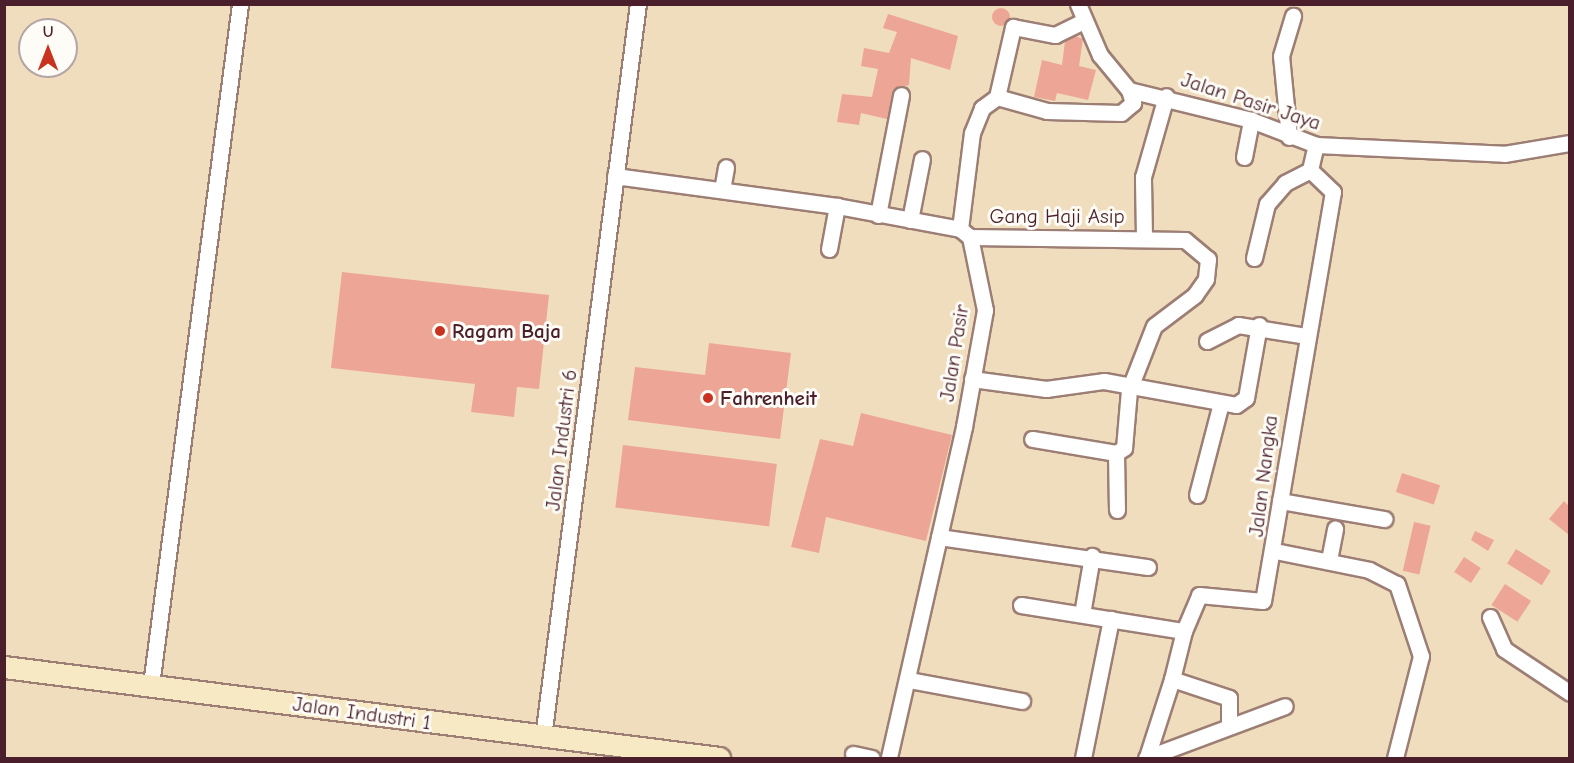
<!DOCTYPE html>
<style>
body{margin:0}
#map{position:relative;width:1574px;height:763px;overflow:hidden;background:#f0ddbd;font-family:"Comic Neue",sans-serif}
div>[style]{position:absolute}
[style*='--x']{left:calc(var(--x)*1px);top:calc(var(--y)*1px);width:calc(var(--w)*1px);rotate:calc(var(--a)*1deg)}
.building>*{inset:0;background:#eda695;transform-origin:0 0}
.round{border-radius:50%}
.roads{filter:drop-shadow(2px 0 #9d7e74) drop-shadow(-2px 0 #9d7e74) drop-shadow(0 2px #9d7e74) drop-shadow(0 -2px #9d7e74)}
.street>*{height:15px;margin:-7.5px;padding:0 7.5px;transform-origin:7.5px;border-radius:7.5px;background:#fff}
.secondary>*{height:21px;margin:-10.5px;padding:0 10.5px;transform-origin:10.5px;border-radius:10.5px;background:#f7e9c3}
.dots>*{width:16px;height:16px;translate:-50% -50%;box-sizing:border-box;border:3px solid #fdfcf7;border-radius:50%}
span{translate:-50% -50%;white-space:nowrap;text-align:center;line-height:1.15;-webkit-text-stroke:6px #fdfcf7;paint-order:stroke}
.street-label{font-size:21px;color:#4a1f2b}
.poi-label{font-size:21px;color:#4a1f2b;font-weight:700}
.left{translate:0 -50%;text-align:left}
.frame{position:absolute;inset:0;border:6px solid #4a1f2b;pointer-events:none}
.north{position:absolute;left:18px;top:18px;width:60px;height:60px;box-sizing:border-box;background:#fdfcf7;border:2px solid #b5a4a5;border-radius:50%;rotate:0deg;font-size:16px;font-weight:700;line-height:24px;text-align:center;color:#4a1f2b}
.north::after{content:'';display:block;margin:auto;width:21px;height:27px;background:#c8321e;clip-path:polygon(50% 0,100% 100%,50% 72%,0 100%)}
</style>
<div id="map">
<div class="building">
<i class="round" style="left:992px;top:8px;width:18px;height:18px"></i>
<i style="clip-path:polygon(888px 14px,958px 36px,950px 70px,911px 58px,909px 85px,893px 89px,887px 119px,861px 113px,859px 125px,837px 122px,842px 94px,872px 97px,878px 69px,861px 66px,864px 48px,889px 53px,897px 32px,883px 28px)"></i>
<i style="clip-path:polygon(1075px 36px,1083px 39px,1079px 66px,1096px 70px,1088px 100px,1057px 93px,1055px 101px,1034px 97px,1042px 60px,1062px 65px,1065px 41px)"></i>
<i style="clip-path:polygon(342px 272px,549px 295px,539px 389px,517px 387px,514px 417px,471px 412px,475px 384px,331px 368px)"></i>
<i style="clip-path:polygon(709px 343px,791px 353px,780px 439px,628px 420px,635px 367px,705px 375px)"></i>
<i style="clip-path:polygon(861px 413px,952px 435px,926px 541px,826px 517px,819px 553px,791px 547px,820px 439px,853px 446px)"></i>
<i style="left:623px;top:445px;width:155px;height:63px;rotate:7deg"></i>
<i style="left:1402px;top:473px;width:40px;height:20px;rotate:18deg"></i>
<i style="clip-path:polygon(1564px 501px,1569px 506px,1569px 535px,1549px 519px)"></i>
<i style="left:1414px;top:522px;width:17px;height:50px;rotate:13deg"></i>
<i style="clip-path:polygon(1475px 531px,1494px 540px,1488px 551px,1471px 540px)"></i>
<i style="left:1516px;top:549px;width:41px;height:17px;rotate:32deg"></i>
<i style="left:1464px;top:557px;width:20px;height:18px;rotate:33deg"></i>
<i style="left:1505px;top:584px;width:31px;height:25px;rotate:33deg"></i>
</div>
<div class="roads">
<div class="street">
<i style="--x:1078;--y:4;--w:56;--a:66.7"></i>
<i style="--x:1100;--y:55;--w:45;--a:50.4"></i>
<i style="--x:1129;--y:90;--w:126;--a:13.8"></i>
<i style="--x:1251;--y:120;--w:70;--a:21"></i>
<i style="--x:1316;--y:145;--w:188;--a:2.7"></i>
<i style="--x:1504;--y:154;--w:67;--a:-9.5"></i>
<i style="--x:997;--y:97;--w:72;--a:-77.1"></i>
<i style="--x:1013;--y:27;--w:43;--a:10.8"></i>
<i style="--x:1055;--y:35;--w:30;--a:-26"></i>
<i style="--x:1289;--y:137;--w:81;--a:-95.6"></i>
<i style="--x:1281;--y:56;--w:42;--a:-73.3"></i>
<i style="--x:1244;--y:157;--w:38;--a:-79"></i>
<i style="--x:615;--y:176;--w:224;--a:7.7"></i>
<i style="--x:837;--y:206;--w:125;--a:10.6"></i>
<i style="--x:960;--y:229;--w:13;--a:39"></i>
<i style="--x:970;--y:237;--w:75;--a:78.4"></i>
<i style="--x:985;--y:310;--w:119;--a:100.2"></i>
<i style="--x:964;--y:427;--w:339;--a:102.8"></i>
<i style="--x:722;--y:190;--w:23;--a:-80"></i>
<i style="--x:878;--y:215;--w:122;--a:-79.1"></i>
<i style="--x:910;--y:220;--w:62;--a:-78.9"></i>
<i style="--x:960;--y:229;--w:97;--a:-82.9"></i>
<i style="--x:972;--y:133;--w:27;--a:-68"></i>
<i style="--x:982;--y:108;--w:19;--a:-36"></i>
<i style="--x:997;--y:97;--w:52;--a:15.6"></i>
<i style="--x:1047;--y:111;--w:74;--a:1.5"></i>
<i style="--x:1121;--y:113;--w:16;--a:-40"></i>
<i style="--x:1133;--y:103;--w:14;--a:-107"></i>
<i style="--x:970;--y:237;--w:215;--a:0.8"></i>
<i style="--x:1185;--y:240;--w:30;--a:40"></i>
<i style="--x:1208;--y:259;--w:20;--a:96"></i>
<i style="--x:1206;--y:279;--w:19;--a:125"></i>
<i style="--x:1195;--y:295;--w:51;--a:142.9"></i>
<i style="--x:1154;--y:326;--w:69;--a:111.3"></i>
<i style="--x:1129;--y:390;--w:58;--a:94.9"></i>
<i style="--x:1124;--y:448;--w:9;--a:148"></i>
<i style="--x:1116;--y:453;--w:85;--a:-170.5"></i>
<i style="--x:1144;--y:237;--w:60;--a:-91"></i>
<i style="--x:1143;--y:177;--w:84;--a:-74.1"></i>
<i style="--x:829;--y:249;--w:44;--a:-79.5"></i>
<i style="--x:1254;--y:258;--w:56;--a:-76.5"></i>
<i style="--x:1267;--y:204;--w:28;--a:-49"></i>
<i style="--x:1285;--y:183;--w:28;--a:-27"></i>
<i style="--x:1310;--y:170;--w:26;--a:-77"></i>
<i style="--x:1207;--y:341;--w:35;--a:-27"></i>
<i style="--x:1238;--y:325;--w:70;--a:9.1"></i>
<i style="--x:972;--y:379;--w:75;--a:7.7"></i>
<i style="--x:1046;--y:389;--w:59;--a:-7.9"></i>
<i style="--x:1104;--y:381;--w:134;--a:10.3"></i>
<i style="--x:1236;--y:405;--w:12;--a:-35"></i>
<i style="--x:1246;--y:398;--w:74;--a:-79.9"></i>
<i style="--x:1116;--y:453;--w:57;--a:89"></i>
<i style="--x:1197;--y:495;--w:95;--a:-75.4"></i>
<i style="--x:1280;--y:501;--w:106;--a:9.8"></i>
<i style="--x:939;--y:537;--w:211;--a:8.2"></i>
<i style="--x:1275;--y:551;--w:96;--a:11.4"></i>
<i style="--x:1369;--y:570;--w:31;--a:27"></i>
<i style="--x:1397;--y:584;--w:76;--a:71.6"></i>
<i style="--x:1421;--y:656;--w:105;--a:104.3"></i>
<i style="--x:1329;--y:560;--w:32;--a:-79"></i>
<i style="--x:1021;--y:605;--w:165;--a:9.1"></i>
<i style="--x:1184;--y:631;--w:39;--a:-67"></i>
<i style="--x:1199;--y:595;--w:64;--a:5.4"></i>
<i style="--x:1263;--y:601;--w:415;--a:-80.3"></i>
<i style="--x:1333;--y:192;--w:32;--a:-136"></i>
<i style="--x:1082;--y:614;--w:59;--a:-80.2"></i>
<i style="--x:1490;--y:617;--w:35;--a:66"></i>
<i style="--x:1504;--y:649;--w:79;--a:33.7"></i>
<i style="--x:1184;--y:631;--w:49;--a:104"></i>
<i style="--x:1172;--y:679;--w:60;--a:18.4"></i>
<i style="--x:1229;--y:698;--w:25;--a:90"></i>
<i style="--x:909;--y:680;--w:115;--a:10.5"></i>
<i style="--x:151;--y:685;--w:687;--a:-82.55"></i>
<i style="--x:543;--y:737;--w:739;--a:-82.62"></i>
<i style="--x:853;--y:754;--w:19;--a:12"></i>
<i style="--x:1147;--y:757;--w:82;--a:-72.2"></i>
<i style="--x:1083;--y:758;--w:142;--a:-78.6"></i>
<i style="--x:1146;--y:758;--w:148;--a:-20.5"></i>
</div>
<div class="secondary">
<i style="--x:4;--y:667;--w:721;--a:7.25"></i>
</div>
</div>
<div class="dots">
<i style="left:440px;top:331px;background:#c8321e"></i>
<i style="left:708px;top:398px;background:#c8321e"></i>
</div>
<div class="street-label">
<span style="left:1251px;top:101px;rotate:18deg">Jalan Pasir Jaya</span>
<span style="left:1057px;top:216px">Gang Haji Asip</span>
<span style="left:954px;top:353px;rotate:-81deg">Jalan Pasir</span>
<span style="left:561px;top:440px;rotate:-83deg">Jalan Industri 6</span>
<span style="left:1263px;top:476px;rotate:-83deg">Jalan Nangka</span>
<span style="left:362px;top:713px;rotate:8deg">Jalan Industri 1</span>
</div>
<div class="poi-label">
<span class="left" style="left:452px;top:331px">Ragam Baja</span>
<span class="left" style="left:720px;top:398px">Fahrenheit</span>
</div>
<div class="frame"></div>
<div class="north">U</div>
</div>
